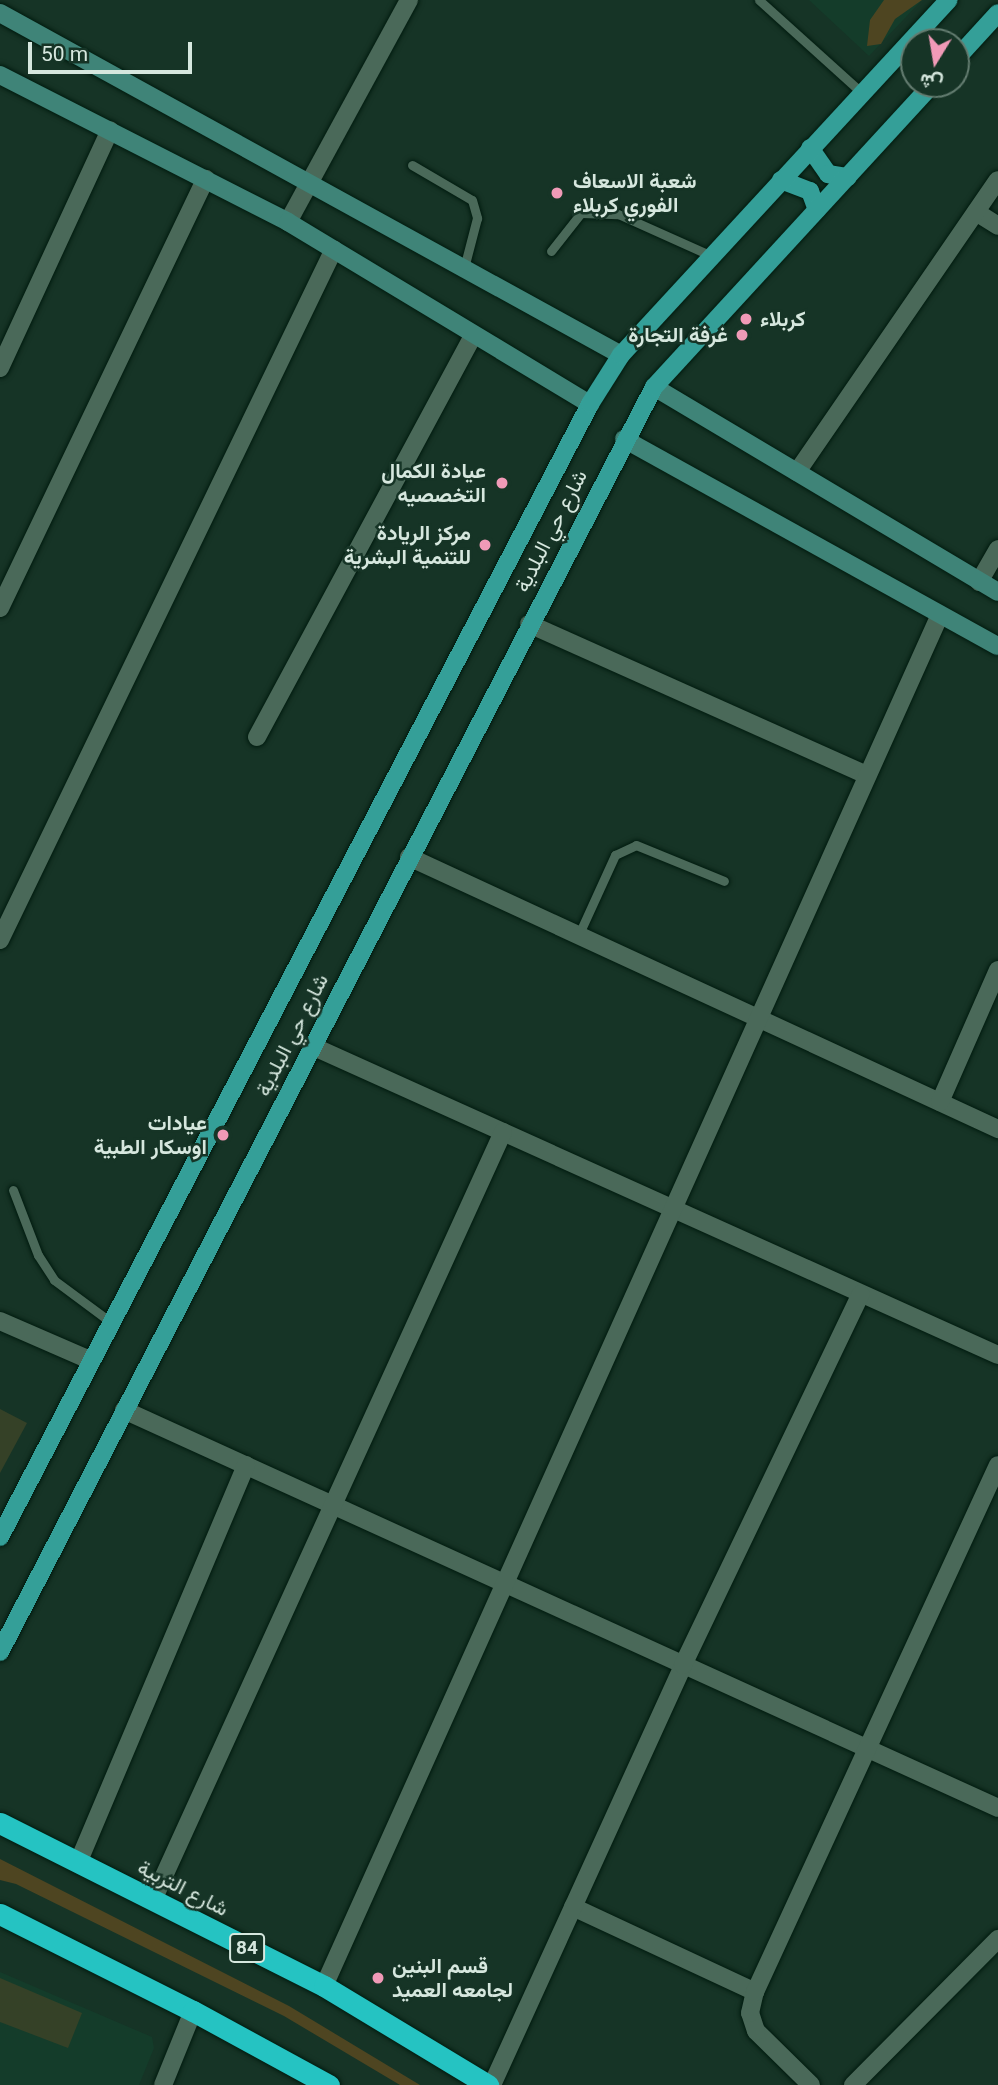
<!DOCTYPE html>
<meta charset="utf-8">
<style>
body{margin:0}
#map{position:relative;width:998px;height:2085px;overflow:hidden;background:#163426;font-family:Roboto,Vazirmatn,sans-serif}
div>[style]{position:absolute}
.built>*{inset:0;background:#143c2a}
.green>*{inset:0;background:#4e4521}
.building>*{inset:0;background:#354127}
.roads{filter:drop-shadow(0 0 2px #001b0f) drop-shadow(0 0 2px #001b0f)}
.lane>*{height:9px;margin:-4.5px;padding:0 4.5px;transform-origin:4.5px;border-radius:4.5px;background:#4a6959}
.street>*{height:18px;margin:-9px;padding:0 9px;transform-origin:9px;border-radius:9px;background:#4a6959}
.secondary>*{height:18px;margin:-9px;padding:0 9px;transform-origin:9px;border-radius:9px;background:#3f8478}
.primary>*{height:18px;margin:-9px;padding:0 9px;transform-origin:9px;border-radius:9px;background:#349f98}
.highway>*{height:21px;margin:-10.5px;padding:0 10.5px;transform-origin:10.5px;border-radius:10.5px;background:#25c3c2}
.dots>*{width:19px;height:19px;translate:-50% -50%;box-sizing:border-box;border:4px solid #163426;border-radius:50%}
span{translate:-50% -50%;white-space:nowrap;text-align:center;line-height:1.15;-webkit-text-stroke:5px #163426;paint-order:stroke}
.shield-label span{padding:2px 5px;background:#163426;border:2px solid;border-radius:5px;-webkit-text-stroke-width:0}
.shield-label{font-size:19px;color:#d6e7de;font-weight:700}
.poi-label{font-size:21px;color:#d6e7de;font-weight:700}
.left{translate:0 -50%;text-align:left}
.right{translate:-100% -50%;text-align:right}
.street-label{font-size:21px;color:#d6e7de}
.north{position:absolute;left:900px;top:28px;width:70px;height:70px;box-sizing:border-box;background:#163426;border:2px solid #637c70;border-radius:50%;rotate:191deg;font-size:19px;font-weight:700;line-height:28px;text-align:center;color:#d6e7de}
.north::after{content:'';display:block;margin:auto;width:24px;height:32px;background:#f09ab7;clip-path:polygon(50% 0,100% 100%,50% 72%,0 100%)}
.scale{position:absolute;left:28px;top:42px;width:164px;height:32px;box-sizing:border-box;border:4px solid #d6e7de;border-top:0;padding-left:9px;font-size:21px;line-height:24px;white-space:nowrap;color:#d6e7de;-webkit-text-stroke:5px #163426;paint-order:stroke}
</style>
<div id="map">
<div class="built">
<div style="clip-path:polygon(809px 0,922px 0,869px 56px)"></div>
<div style="clip-path:polygon(0 1972px,152px 2037px,154px 2048px,139px 2085px,0 2085px)"></div>
</div>
<div class="green">
<div style="clip-path:polygon(884px 0,922px 0,895px 19px,881px 44px,867px 46px,870px 20px)"></div>
<div style="clip-path:polygon(0 1859px,289px 2006px,420px 2085px,400px 2085px,284px 2016px,16px 1884px,0 1880px)"></div>
</div>
<div class="building">
<div style="clip-path:polygon(0 1409px,27px 1423px,0 1473px)"></div>
<div style="clip-path:polygon(0 1978px,82px 2013px,68px 2048px,0 2022px)"></div>
</div>
<div class="roads">
<div class="lane">
<div style="left:759px;top:0;width:139px;rotate:42.1deg"></div>
<div style="left:412px;top:165px;width:69px;rotate:30.3deg"></div>
<div style="left:472px;top:200px;width:19px;rotate:74deg"></div>
<div style="left:477px;top:218px;width:52px;rotate:104.6deg"></div>
<div style="left:551px;top:251px;width:48px;rotate:-51.7deg"></div>
<div style="left:581px;top:213px;width:37px;rotate:2deg"></div>
<div style="left:618px;top:214px;width:103px;rotate:24.1deg"></div>
<div style="left:579px;top:934px;width:87px;rotate:-65.5deg"></div>
<div style="left:615px;top:855px;width:23px;rotate:-25deg"></div>
<div style="left:636px;top:845px;width:95px;rotate:22.2deg"></div>
<div style="left:13px;top:1190px;width:70px;rotate:69deg"></div>
<div style="left:38px;top:1255px;width:30px;rotate:57deg"></div>
<div style="left:54px;top:1280px;width:72px;rotate:36.6deg"></div>
</div>
<div class="street">
<div style="left:976px;top:212px;width:26px;rotate:32deg"></div>
<div style="left:288px;top:222px;width:253px;rotate:-61.4deg"></div>
<div style="left:0;top:368px;width:262px;rotate:-65.2deg"></div>
<div style="left:797px;top:472px;width:354px;rotate:-55.5deg"></div>
<div style="left:979px;top:582px;width:38px;rotate:-60deg"></div>
<div style="left:0;top:608px;width:476px;rotate:-64.4deg"></div>
<div style="left:529px;top:624px;width:370px;rotate:24.1deg"></div>
<div style="left:257px;top:737px;width:454px;rotate:-61.7deg"></div>
<div style="left:409px;top:857px;width:649px;rotate:24.79deg"></div>
<div style="left:0;top:940px;width:767px;rotate:-64.2deg"></div>
<div style="left:312px;top:1046px;width:752px;rotate:24.25deg"></div>
<div style="left:940px;top:1102px;width:144px;rotate:-66.3deg"></div>
<div style="left:0;top:1321px;width:100px;rotate:23.5deg"></div>
<div style="left:124px;top:1410px;width:960px;rotate:24.48deg"></div>
<div style="left:78px;top:1863px;width:432px;rotate:-67.1deg"></div>
<div style="left:153px;top:1900px;width:844px;rotate:-65.5deg"></div>
<div style="left:573px;top:1907px;width:201px;rotate:25deg"></div>
<div style="left:324px;top:1986px;width:1501px;rotate:-65.81deg"></div>
<div style="left:163px;top:2085px;width:80px;rotate:-67.9deg"></div>
<div style="left:492px;top:2085px;width:461px;rotate:-65.5deg"></div>
<div style="left:683px;top:1665px;width:411px;rotate:-64.4deg"></div>
<div style="left:811px;top:2085px;width:77px;rotate:-135.5deg"></div>
<div style="left:756px;top:2031px;width:19px;rotate:-108deg"></div>
<div style="left:750px;top:2013px;width:22px;rotate:-77deg"></div>
<div style="left:755px;top:1992px;width:580px;rotate:-65.25deg"></div>
<div style="left:853px;top:2085px;width:206px;rotate:-45.2deg"></div>
</div>
<div class="secondary">
<div style="left:0;top:13px;width:709px;rotate:28.84deg"></div>
<div style="left:0;top:75px;width:323px;rotate:27deg"></div>
<div style="left:288px;top:222px;width:353px;rotate:31.1deg"></div>
<div style="left:654px;top:387px;width:400px;rotate:30.8deg"></div>
<div style="left:624px;top:439px;width:427px;rotate:29deg"></div>
</div>
<div class="primary">
<div style="left:956px;top:59px;width:62px;rotate:-47.6deg"></div>
<div style="left:810px;top:148px;width:32px;rotate:55deg"></div>
<div style="left:828px;top:174px;width:20px;rotate:9deg"></div>
<div style="left:781px;top:180px;width:31px;rotate:21deg"></div>
<div style="left:810px;top:191px;width:20px;rotate:70deg"></div>
<div style="left:0;top:1537px;width:1277px;rotate:-62.49deg"></div>
<div style="left:590px;top:404px;width:58px;rotate:-57.7deg"></div>
<div style="left:621px;top:355px;width:483px;rotate:-47.3deg"></div>
<div style="left:0;top:1652px;width:1424px;rotate:-62.66deg"></div>
<div style="left:654px;top:387px;width:412px;rotate:-47.4deg"></div>
</div>
<div class="highway">
<div style="left:0;top:1823px;width:363px;rotate:26.7deg"></div>
<div style="left:324px;top:1986px;width:192px;rotate:31.1deg"></div>
<div style="left:0;top:1914px;width:216px;rotate:26.7deg"></div>
<div style="left:193px;top:2011px;width:155px;rotate:28.6deg"></div>
</div>
</div>
<div class="dots">
<div style="left:557px;top:193px;background:#f09ab7"></div>
<div style="left:746px;top:319px;background:#f09ab7"></div>
<div style="left:742px;top:335px;background:#f09ab7"></div>
<div style="left:502px;top:483px;background:#f09ab7"></div>
<div style="left:485px;top:545px;background:#f09ab7"></div>
<div style="left:223px;top:1135px;background:#f09ab7"></div>
<div style="left:378px;top:1978px;background:#f09ab7"></div>
</div>
<div class="shield-label">
<span style="left:247px;top:1948px">84</span>
</div>
<div class="poi-label">
<span class="left" style="left:573px;top:193px">شعبة الاسعاف<br>الفوري كربلاء</span>
<span class="left" style="left:760px;top:319px">كربلاء</span>
<span class="right" style="left:728px;top:335px">غرفة التجارة</span>
<span class="right" style="left:486px;top:483px">عيادة الكمال<br>التخصصيه</span>
<span class="right" style="left:471px;top:545px">مركز الريادة<br>للتنمية البشرية</span>
<span class="right" style="left:207px;top:1135px">عيادات<br>اوسكار الطبية</span>
<span class="left" style="left:392px;top:1978px">قسم البنين<br>لجامعه العميد</span>
</div>
<div class="street-label">
<span style="left:551px;top:531px;rotate:-63deg">شارع حي البلدية</span>
<span style="left:292px;top:1035px;rotate:-63deg">شارع حي البلدية</span>
<span style="left:183px;top:1888px;rotate:27deg">شارع التربية</span>
</div>
<div class="north">ش</div>
<div class="scale">50 m</div>
</div>
